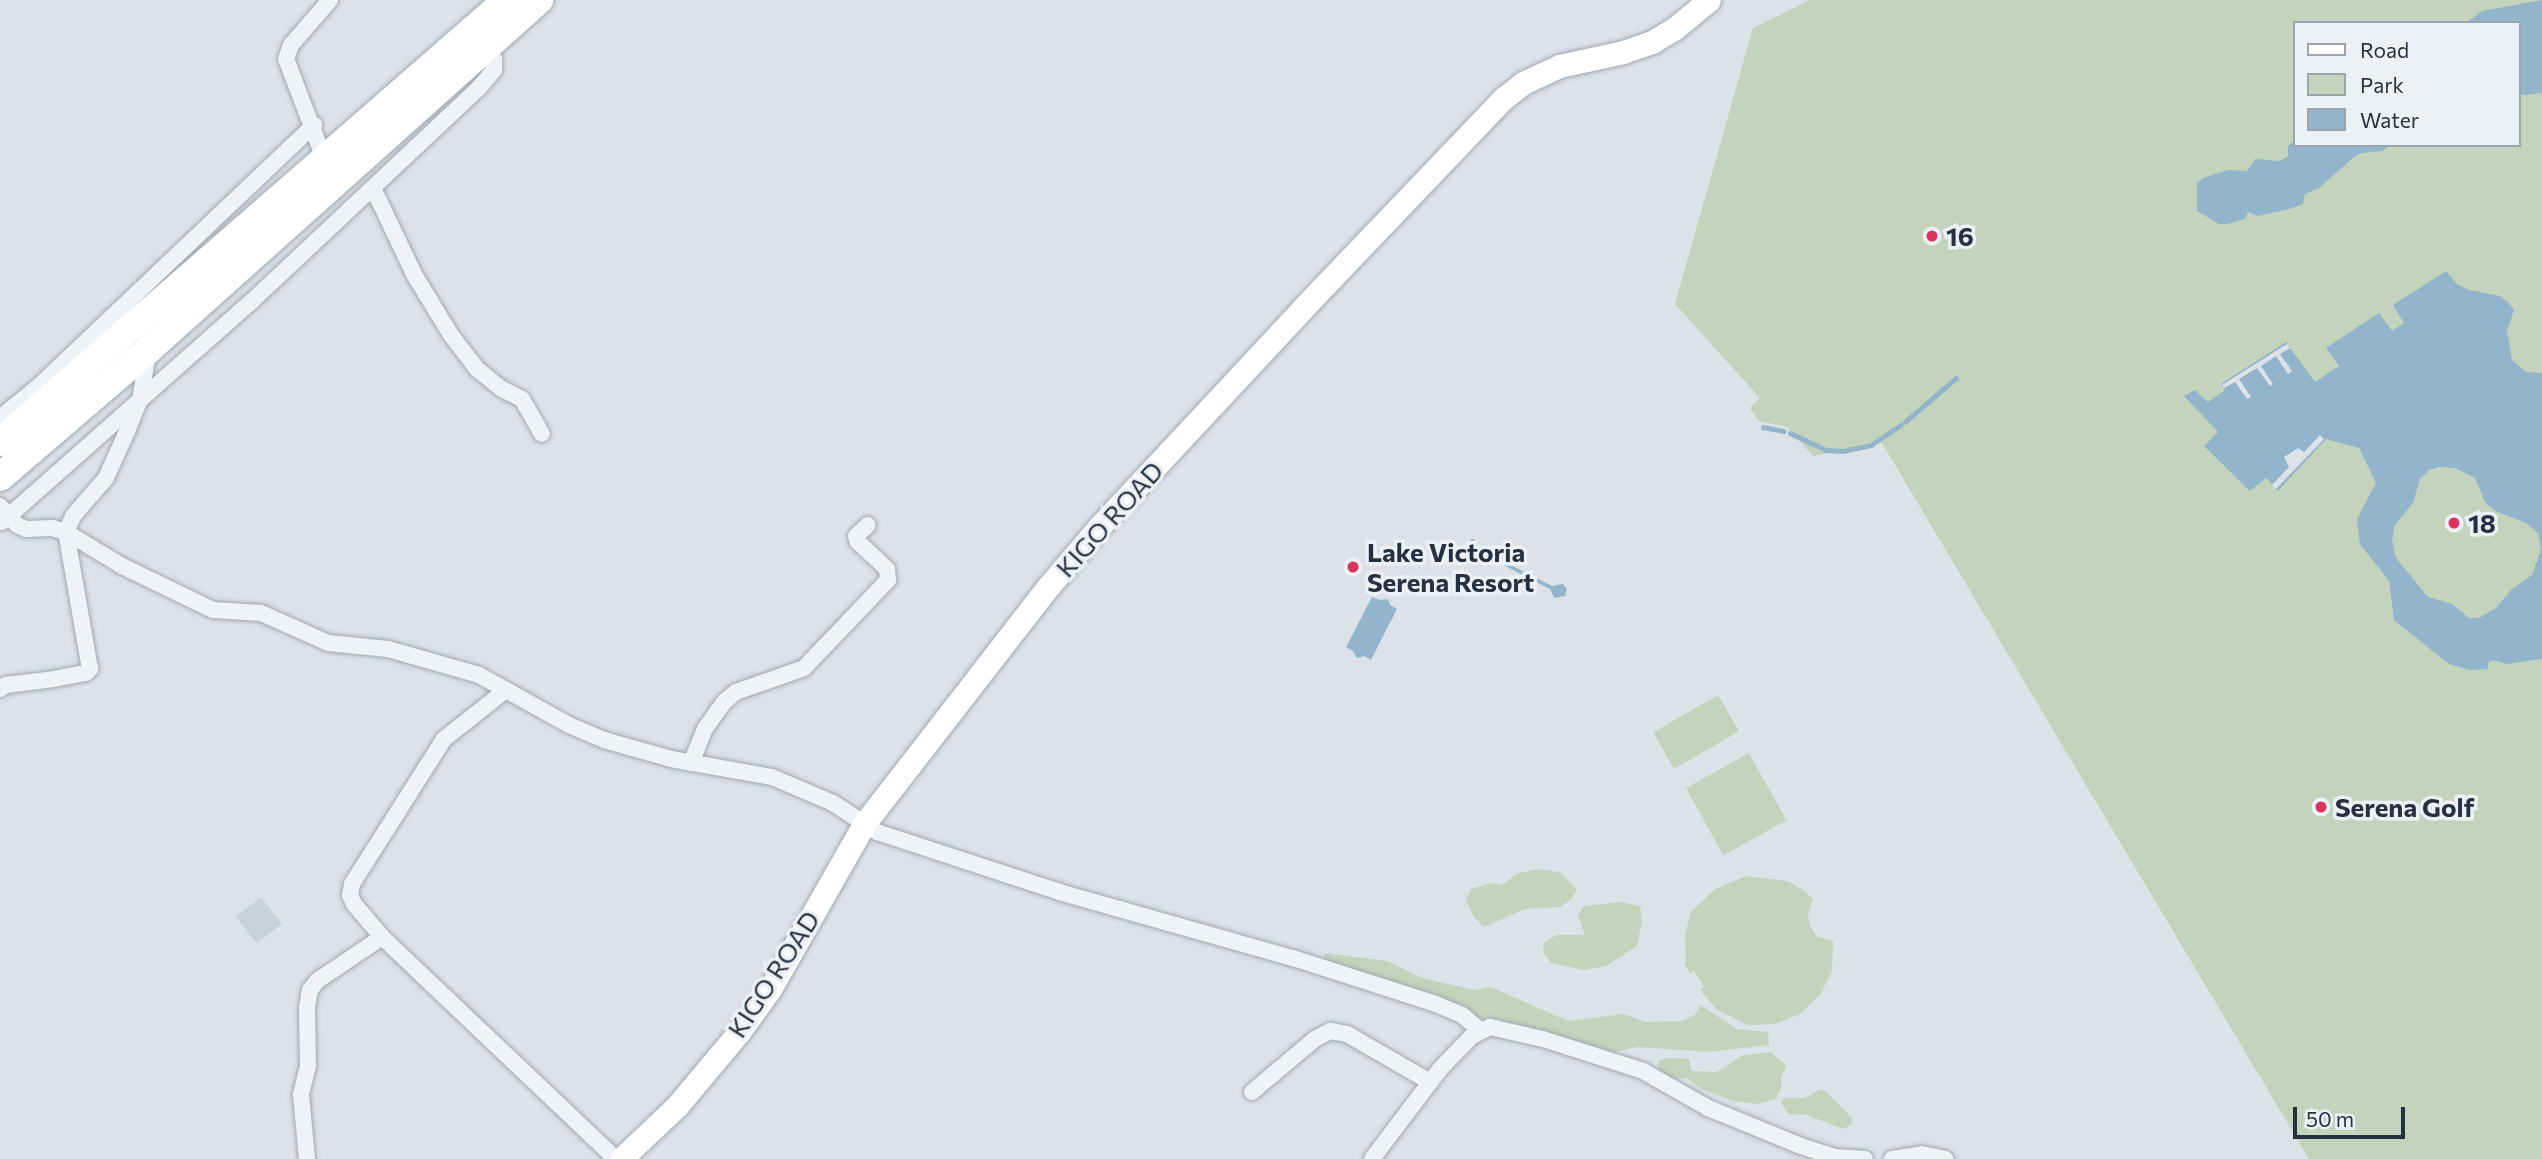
<!DOCTYPE html>
<style>
body{margin:0}
#map{position:relative;width:2542px;height:1159px;overflow:hidden;background:#dce2e8;font-family:Commissioner,sans-serif}
div>[style]{position:absolute}
.built>*{inset:0;background:#cad1da;transform-origin:0 0}
.green>*{inset:0;background:#c4d3bc;transform-origin:0 0}
.water>*{inset:0;background:#93b5cc}
.pier>*{inset:0;background:#dce2e8}
.stream>*{height:4.5px;margin:-2.25px;padding:0 2.25px;transform-origin:2.25px;border-radius:2.25px;background:#93b5cc}
.roads{filter:drop-shadow(0 0 2px #a1a9b2) drop-shadow(0 0 2px #a1a9b2)}
.street>*{height:16px;margin:-8px;padding:0 8px;transform-origin:8px;border-radius:8px;background:#eff2f6}
.secondary>*{height:23px;margin:-11.5px;padding:0 11.5px;transform-origin:11.5px;border-radius:11.5px;background:#fff}
.highway>*{height:28px;margin:-14px;padding:0 14px;transform-origin:14px;border-radius:14px;background:#fff}
.dots>*{width:19px;height:19px;translate:-50% -50%;box-sizing:border-box;border:4px solid #ecf1f6;border-radius:50%}
span{translate:-50% -50%;white-space:nowrap;text-align:center;line-height:1.15;-webkit-text-stroke:7px #ecf1f6;paint-order:stroke}
.poi-label{font-size:26px;color:#243140;font-weight:700}
.left{translate:0 -50%;text-align:left}
.street-label{font-size:26px;color:#243140}
.legend{position:absolute;left:2293px;top:21px;width:228px;height:126px;box-sizing:border-box;background:#ecf1f6;border:2px solid #9ca4ad;margin:0;padding:9px 12px;list-style:none;font-size:21px;color:#243140}
.legend li{display:flex;align-items:center;gap:14px;height:35px}
.legend b{width:35px;border:2px solid #9ca4ad}
.scale{position:absolute;left:2293px;top:1107px;width:112px;height:32px;box-sizing:border-box;border:4px solid #243140;border-top:0;padding-left:9px;font-size:21px;line-height:24px;white-space:nowrap;color:#243140;-webkit-text-stroke:5px #ecf1f6;paint-order:stroke}
</style>
<div id="map">
<div class="built">
<div style="left:261px;top:897px;width:34px;height:32px;rotate:52deg"></div>
</div>
<div class="green">
<div style="clip-path:polygon(evenodd,1810px 0,2542px 0,2542px 1159px,2309px 1159px,1882px 443px,1813px 456px,1787px 427px,1759px 421px,1750px 408px,1760px 398px,1675px 304px,1753px 28px,1810px 0,2295px 23px,2519px 23px,2519px 145px,2295px 145px,2295px 23px)"></div>
<div style="left:1718px;top:695px;width:42px;height:75px;rotate:60deg"></div>
<div style="left:1749px;top:753px;width:77px;height:72px;rotate:61deg"></div>
<div style="clip-path:polygon(1537px 869px,1560px 872px,1577px 890px,1571px 899px,1560px 907px,1525px 909px,1484px 927px,1475px 918px,1466px 901px,1471px 889px,1490px 883px,1501px 885px,1519px 873px)"></div>
<div style="clip-path:polygon(1746px 876px,1787px 881px,1803px 890px,1813px 899px,1808px 914px,1810px 926px,1816px 936px,1833px 941px,1832px 971px,1820px 995px,1800px 1014px,1775px 1024px,1749px 1025px,1717px 1010px,1700px 990px,1704px 987px,1694px 971px,1690px 974px,1684px 963px,1686px 962px,1685px 935px,1691px 912px,1715px 889px)"></div>
<div style="clip-path:polygon(1621px 902px,1640px 906px,1642px 921px,1637px 946px,1606px 966px,1584px 970px,1551px 963px,1543px 951px,1544px 943px,1556px 935px,1585px 935px,1578px 916px,1584px 906px)"></div>
<div style="clip-path:polygon(1325px 953px,1387px 961px,1423px 978px,1473px 990px,1491px 987px,1568px 1021px,1624px 1014px,1645px 1022px,1681px 1021px,1695px 1015px,1700px 1005px,1737px 1029px,1768px 1032px,1769px 1045px,1709px 1052px,1637px 1047px,1615px 1052px,1491px 1017px,1471px 1019px,1353px 976px,1324px 959px)"></div>
<div style="clip-path:polygon(1771px 1052px,1786px 1066px,1781px 1077px,1781px 1089px,1775px 1099px,1757px 1104px,1733px 1101px,1702px 1089px,1687px 1078px,1672px 1079px,1660px 1074px,1658px 1061px,1665px 1058px,1689px 1059px,1692px 1071px,1717px 1072px,1741px 1056px)"></div>
<div style="clip-path:polygon(1820px 1090px,1826px 1091px,1852px 1118px,1851px 1125px,1843px 1129px,1807px 1115px,1788px 1114px,1781px 1103px,1784px 1098px,1804px 1098px)"></div>
</div>
<div class="water">
<div style="clip-path:polygon(2542px 0,2542px 93px,2525px 95px,2519px 94px,2519px 23px,2466px 23px,2482px 11px)"></div>
<div style="clip-path:polygon(2295px 140px,2295px 145px,2390px 145px,2382px 151px,2361px 153px,2354px 157px,2319px 188px,2305px 194px,2303px 204px,2289px 209px,2258px 216px,2248px 212px,2245px 219px,2227px 224px,2219px 224px,2197px 211px,2197px 184px,2203px 178px,2228px 170px,2247px 171px,2255px 159px,2280px 161px,2288px 156px,2288px 146px)"></div>
<div style="clip-path:polygon(evenodd,2446px 271px,2457px 284px,2469px 290px,2500px 296px,2508px 302px,2514px 310px,2507px 331px,2512px 360px,2526px 372px,2542px 373px,2542px 659px,2507px 664px,2492px 660px,2488px 663px,2488px 669px,2470px 670px,2449px 664px,2394px 620px,2389px 581px,2360px 544px,2357px 519px,2376px 483px,2359px 448px,2326px 439px,2278px 491px,2266px 478px,2250px 491px,2204px 446px,2218px 432px,2184px 396px,2195px 390px,2208px 402px,2225px 390px,2221px 384px,2286px 342px,2315px 382px,2339px 366px,2326px 348px,2379px 313px,2392px 331px,2404px 323px,2393px 305px,2446px 271px,2439px 467px,2455px 468px,2475px 478px,2485px 502px,2495px 511px,2526px 523px,2538px 533px,2541px 549px,2532px 575px,2512px 589px,2496px 608px,2479px 618px,2469px 618px,2452px 604px,2428px 597px,2396px 558px,2392px 540px,2395px 525px,2413px 503px,2420px 479px,2429px 470px,2439px 467px)"></div>
<div style="clip-path:polygon(1471px 539px,1475px 539px,1475px 547px,1552px 586px,1563px 584px,1567px 589px,1565px 596px,1554px 598px,1550px 589px,1474px 550px,1467px 556px,1464px 552px,1470px 547px)"></div>
<div style="clip-path:polygon(1372px 597px,1380px 600px,1388px 599px,1390px 605px,1397px 609px,1371px 660px,1364px 656px,1357px 658px,1353px 651px,1346px 647px)"></div>
</div>
<div class="pier">
<div style="clip-path:polygon(2287px 344px,2290px 348px,2280px 354px,2292px 371px,2288px 374px,2276px 356px,2261px 366px,2273px 384px,2270px 386px,2257px 368px,2239px 379px,2251px 397px,2247px 399px,2235px 382px,2224px 388px,2222px 385px)"></div>
<div style="clip-path:polygon(2320px 435px,2324px 439px,2276px 489px,2272px 485px,2289px 467px,2284px 457px,2298px 448px,2304px 452px)"></div>
</div>
<div class="stream">
<div style="left:1905px;top:422px;width:67px;rotate:-40.8deg"></div>
<div style="left:1763px;top:427px;width:21px;rotate:11deg"></div>
<div style="left:1790px;top:433px;width:40px;rotate:25deg"></div>
<div style="left:1826px;top:450px;width:17px;rotate:3deg"></div>
<div style="left:1843px;top:451px;width:29px;rotate:-12deg"></div>
<div style="left:1871px;top:445px;width:36px;rotate:-34deg"></div>
</div>
<div class="roads">
<div class="street">
<div style="left:325px;top:161px;width:109px;rotate:-110.9deg"></div>
<div style="left:286px;top:59px;width:15px;rotate:-70deg"></div>
<div style="left:291px;top:45px;width:60px;rotate:-49.1deg"></div>
<div style="left:373px;top:188px;width:98px;rotate:64.5deg"></div>
<div style="left:415px;top:276px;width:69px;rotate:58.6deg"></div>
<div style="left:451px;top:335px;width:43px;rotate:52.6deg"></div>
<div style="left:477px;top:369px;width:32px;rotate:39deg"></div>
<div style="left:502px;top:389px;width:22px;rotate:27deg"></div>
<div style="left:522px;top:399px;width:40px;rotate:60.3deg"></div>
<div style="left:0;top:418px;width:52px;rotate:-39.5deg"></div>
<div style="left:40px;top:385px;width:378px;rotate:-43.5deg"></div>
<div style="left:0;top:506px;width:25px;rotate:48deg"></div>
<div style="left:17px;top:525px;width:10px;rotate:24deg"></div>
<div style="left:26px;top:529px;width:26px;rotate:-2deg"></div>
<div style="left:52px;top:528px;width:15px;rotate:16deg"></div>
<div style="left:66px;top:532px;width:66px;rotate:31.3deg"></div>
<div style="left:122px;top:566px;width:101px;rotate:25.8deg"></div>
<div style="left:213px;top:610px;width:48px;rotate:3.6deg"></div>
<div style="left:261px;top:613px;width:73px;rotate:24.1deg"></div>
<div style="left:328px;top:643px;width:60px;rotate:5.7deg"></div>
<div style="left:388px;top:649px;width:95px;rotate:15.9deg"></div>
<div style="left:479px;top:675px;width:103px;rotate:29.1deg"></div>
<div style="left:569px;top:725px;width:38px;rotate:23deg"></div>
<div style="left:604px;top:740px;width:70px;rotate:15.8deg"></div>
<div style="left:671px;top:759px;width:103px;rotate:10.1deg"></div>
<div style="left:772px;top:777px;width:66px;rotate:23.1deg"></div>
<div style="left:833px;top:803px;width:53px;rotate:33.4deg"></div>
<div style="left:877px;top:832px;width:192px;rotate:18.2deg"></div>
<div style="left:1059px;top:892px;width:243px;rotate:15.8deg"></div>
<div style="left:1293px;top:958px;width:150px;rotate:17.8deg"></div>
<div style="left:1436px;top:1004px;width:28px;rotate:23deg"></div>
<div style="left:1462px;top:1015px;width:23px;rotate:40deg"></div>
<div style="left:2px;top:522px;width:334px;rotate:-41.5deg"></div>
<div style="left:252px;top:301px;width:310px;rotate:-43.2deg"></div>
<div style="left:478px;top:89px;width:25px;rotate:-50deg"></div>
<div style="left:494px;top:70px;width:11px;rotate:-90deg"></div>
<div style="left:494px;top:59px;width:14px;rotate:-129deg"></div>
<div style="left:0;top:689px;width:7px;rotate:-34deg"></div>
<div style="left:6px;top:685px;width:48px;rotate:-7.1deg"></div>
<div style="left:54px;top:679px;width:33px;rotate:-11deg"></div>
<div style="left:86px;top:673px;width:6px;rotate:-45deg"></div>
<div style="left:90px;top:669px;width:139px;rotate:-99.9deg"></div>
<div style="left:66px;top:532px;width:17px;rotate:-66deg"></div>
<div style="left:73px;top:516px;width:50px;rotate:-49deg"></div>
<div style="left:106px;top:478px;width:54px;rotate:-65.8deg"></div>
<div style="left:128px;top:429px;width:31px;rotate:-68deg"></div>
<div style="left:140px;top:400px;width:48px;rotate:-80.3deg"></div>
<div style="left:506px;top:690px;width:79px;rotate:141.7deg"></div>
<div style="left:444px;top:739px;width:172px;rotate:122.4deg"></div>
<div style="left:352px;top:884px;width:11px;rotate:100deg"></div>
<div style="left:350px;top:895px;width:10px;rotate:66deg"></div>
<div style="left:354px;top:904px;width:43px;rotate:49.7deg"></div>
<div style="left:382px;top:937px;width:323px;rotate:43.5deg"></div>
<div style="left:691px;top:763px;width:37px;rotate:-68deg"></div>
<div style="left:705px;top:729px;width:33px;rotate:-55deg"></div>
<div style="left:724px;top:702px;width:16px;rotate:-40deg"></div>
<div style="left:736px;top:692px;width:72px;rotate:-19.4deg"></div>
<div style="left:804px;top:668px;width:122px;rotate:-46.3deg"></div>
<div style="left:888px;top:580px;width:11px;rotate:-95deg"></div>
<div style="left:887px;top:569px;width:40px;rotate:-137deg"></div>
<div style="left:858px;top:542px;width:6px;rotate:-108deg"></div>
<div style="left:856px;top:536px;width:16px;rotate:-43deg"></div>
<div style="left:1252px;top:1092px;width:82px;rotate:-40.1deg"></div>
<div style="left:1315px;top:1039px;width:17px;rotate:-28deg"></div>
<div style="left:1330px;top:1031px;width:17px;rotate:10deg"></div>
<div style="left:1347px;top:1034px;width:96px;rotate:30deg"></div>
<div style="left:307px;top:1159px;width:65px;rotate:-95.3deg"></div>
<div style="left:301px;top:1094px;width:30px;rotate:-76deg"></div>
<div style="left:308px;top:1065px;width:57px;rotate:-91deg"></div>
<div style="left:307px;top:1008px;width:18px;rotate:-81deg"></div>
<div style="left:310px;top:990px;width:11px;rotate:-52deg"></div>
<div style="left:317px;top:981px;width:78px;rotate:-34.1deg"></div>
<div style="left:1372px;top:1159px;width:113px;rotate:-52.9deg"></div>
<div style="left:1440px;top:1069px;width:46px;rotate:-45.9deg"></div>
<div style="left:1472px;top:1036px;width:20px;rotate:-27deg"></div>
<div style="left:1490px;top:1027px;width:54px;rotate:12.8deg"></div>
<div style="left:1543px;top:1039px;width:105px;rotate:17.7deg"></div>
<div style="left:1643px;top:1071px;width:75px;rotate:29.6deg"></div>
<div style="left:1708px;top:1108px;width:100px;rotate:22.2deg"></div>
<div style="left:1801px;top:1146px;width:36px;rotate:18deg"></div>
<div style="left:1835px;top:1157px;width:30px;rotate:4deg"></div>
<div style="left:1892px;top:1159px;width:30px;rotate:-9deg"></div>
<div style="left:1922px;top:1154px;width:24px;rotate:12deg"></div>
</div>
<div class="secondary">
<div style="left:621px;top:1159px;width:77px;rotate:-43.4deg"></div>
<div style="left:677px;top:1106px;width:97px;rotate:-50deg"></div>
<div style="left:739px;top:1032px;width:53px;rotate:-54.2deg"></div>
<div style="left:770px;top:989px;width:190px;rotate:-60.3deg"></div>
<div style="left:864px;top:824px;width:300px;rotate:-52.2deg"></div>
<div style="left:1048px;top:587px;width:80px;rotate:-49.6deg"></div>
<div style="left:1100px;top:526px;width:298px;rotate:-47deg"></div>
<div style="left:1303px;top:308px;width:291px;rotate:-46.3deg"></div>
<div style="left:1504px;top:98px;width:24px;rotate:-38deg"></div>
<div style="left:1523px;top:83px;width:40px;rotate:-25deg"></div>
<div style="left:1559px;top:66px;width:66px;rotate:-12.3deg"></div>
<div style="left:1623px;top:52px;width:31px;rotate:-19deg"></div>
<div style="left:1652px;top:42px;width:26px;rotate:-31deg"></div>
<div style="left:1674px;top:29px;width:45px;rotate:-39.6deg"></div>
</div>
<div class="highway">
<div style="left:0;top:442px;width:673px;rotate:-41.08deg"></div>
<div style="left:0;top:477px;width:195px;rotate:-40.6deg"></div>
<div style="left:148px;top:350px;width:525px;rotate:-41.83deg"></div>
</div>
</div>
<div class="dots">
<div style="left:1932px;top:236px;background:#dc335d"></div>
<div style="left:2454px;top:523px;background:#dc335d"></div>
<div style="left:1353px;top:567px;background:#dc335d"></div>
<div style="left:2321px;top:807px;background:#dc335d"></div>
</div>
<div class="poi-label">
<span class="left" style="left:1946px;top:236px">16</span>
<span class="left" style="left:2468px;top:523px">18</span>
<span class="left" style="left:1367px;top:567px">Lake Victoria<br>Serena Resort</span>
<span class="left" style="left:2335px;top:807px">Serena Golf</span>
</div>
<div class="street-label">
<span style="left:1109px;top:519px;rotate:-48deg">KIGO ROAD</span>
<span style="left:773px;top:974px;rotate:-57deg">KIGO ROAD</span>
</div>
<ul class="legend">
<li><b style="height:9px;background:#fff"></b>Road</li>
<li><b style="height:19px;background:#c4d3bc"></b>Park</li>
<li><b style="height:19px;background:#93b5cc"></b>Water</li>
</ul>
<div class="scale">50 m</div>
</div>
